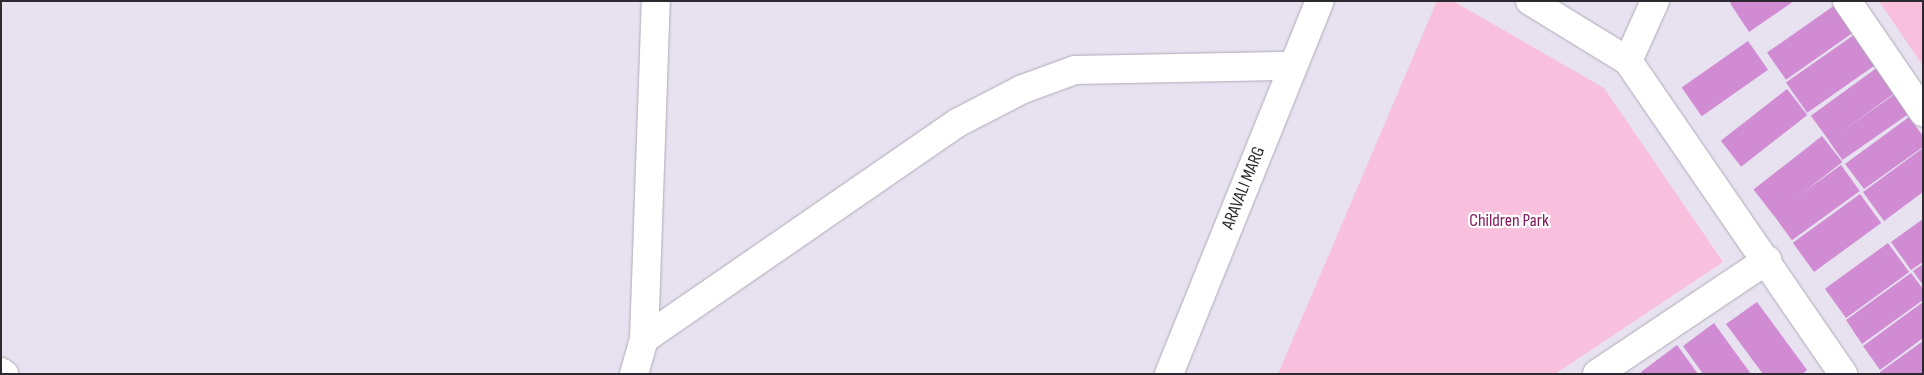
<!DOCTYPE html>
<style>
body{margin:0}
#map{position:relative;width:1924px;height:375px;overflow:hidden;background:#e7e1f0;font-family:"Sofia Sans Condensed",sans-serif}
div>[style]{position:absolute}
.green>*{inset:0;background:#f8c0dd}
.building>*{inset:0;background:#d08bd3;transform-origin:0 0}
.roads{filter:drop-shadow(0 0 1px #afaab7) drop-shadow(0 0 1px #afaab7)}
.street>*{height:28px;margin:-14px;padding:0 14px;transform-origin:14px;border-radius:14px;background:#fff}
.secondary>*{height:28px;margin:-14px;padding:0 14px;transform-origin:14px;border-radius:14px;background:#fff}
span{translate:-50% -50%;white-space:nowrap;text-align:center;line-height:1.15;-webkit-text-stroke:4.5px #fff;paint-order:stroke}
.street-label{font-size:18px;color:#2c2a30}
.park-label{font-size:18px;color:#83185d}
.frame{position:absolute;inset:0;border:2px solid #2c2a30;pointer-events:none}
</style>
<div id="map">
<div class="green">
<div style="clip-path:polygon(1437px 1px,1453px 1px,1604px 88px,1723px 262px,1555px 374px,1278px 374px)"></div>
<div style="clip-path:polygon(1879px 1px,1923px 1px,1923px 66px)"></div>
</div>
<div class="building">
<div style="clip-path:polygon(1733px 1px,1794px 1px,1749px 32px,1730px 3px)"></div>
<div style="left:1835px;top:5px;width:33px;height:83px;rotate:55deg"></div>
<div style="left:1858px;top:32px;width:37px;height:88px;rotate:55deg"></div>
<div style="left:1748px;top:41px;width:35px;height:81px;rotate:55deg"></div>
<div style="left:1878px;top:67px;width:31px;height:83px;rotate:54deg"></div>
<div style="left:1787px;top:89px;width:33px;height:84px;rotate:52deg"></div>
<div style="left:1895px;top:94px;width:24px;height:81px;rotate:55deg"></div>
<div style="clip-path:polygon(1909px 117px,1923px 136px,1923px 147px,1864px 189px,1845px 164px)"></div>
<div style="left:1822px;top:136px;width:33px;height:87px;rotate:52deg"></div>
<div style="clip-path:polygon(1923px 148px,1923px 192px,1884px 221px,1863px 192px)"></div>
<div style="left:1841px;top:165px;width:32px;height:84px;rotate:54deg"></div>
<div style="left:1860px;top:194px;width:36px;height:83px;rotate:54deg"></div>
<div style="clip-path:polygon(1923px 219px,1923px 262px,1911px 270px,1891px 242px)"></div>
<div style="left:1888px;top:243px;width:36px;height:78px;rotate:54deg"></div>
<div style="clip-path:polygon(1923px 264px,1923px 285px,1913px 271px)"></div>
<div style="clip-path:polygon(1911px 273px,1923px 289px,1923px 300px,1862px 344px,1846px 320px)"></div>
<div style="clip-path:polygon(1757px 302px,1807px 370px,1802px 374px,1763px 374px,1726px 324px)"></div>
<div style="clip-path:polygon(1923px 302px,1923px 338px,1880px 370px,1863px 346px)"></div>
<div style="clip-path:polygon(1714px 323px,1751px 374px,1703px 374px,1683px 346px)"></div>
<div style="clip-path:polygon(1923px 341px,1923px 374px,1881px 374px,1880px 372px)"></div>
<div style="clip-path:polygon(1677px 345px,1698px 374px,1642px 374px,1641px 372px)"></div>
</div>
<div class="roads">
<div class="street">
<div style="left:1530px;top:1px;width:115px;rotate:31.5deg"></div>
<div style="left:1628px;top:61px;width:380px;rotate:55.5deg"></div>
<div style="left:1847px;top:1px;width:135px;rotate:55.6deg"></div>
<div style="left:1628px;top:61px;width:66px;rotate:-65.8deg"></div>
<div style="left:644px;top:339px;width:380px;rotate:-34.6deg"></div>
<div style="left:957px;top:123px;width:74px;rotate:-27.3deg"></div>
<div style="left:1023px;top:89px;width:55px;rotate:-20.1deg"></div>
<div style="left:1075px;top:70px;width:218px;rotate:-1.1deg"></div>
<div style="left:1px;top:372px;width:4px;rotate:34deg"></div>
<div style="left:634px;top:374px;width:36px;rotate:-74deg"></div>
<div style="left:644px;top:339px;width:338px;rotate:-88deg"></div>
<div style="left:1597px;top:374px;width:205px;rotate:-33.8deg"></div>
</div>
<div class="secondary">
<div style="left:1169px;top:374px;width:402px;rotate:-68deg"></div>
</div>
</div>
<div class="street-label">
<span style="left:1244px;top:188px;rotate:-68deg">ARAVALI MARG</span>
</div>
<div class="park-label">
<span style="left:1509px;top:221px">Children Park</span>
</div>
<div class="frame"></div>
</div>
